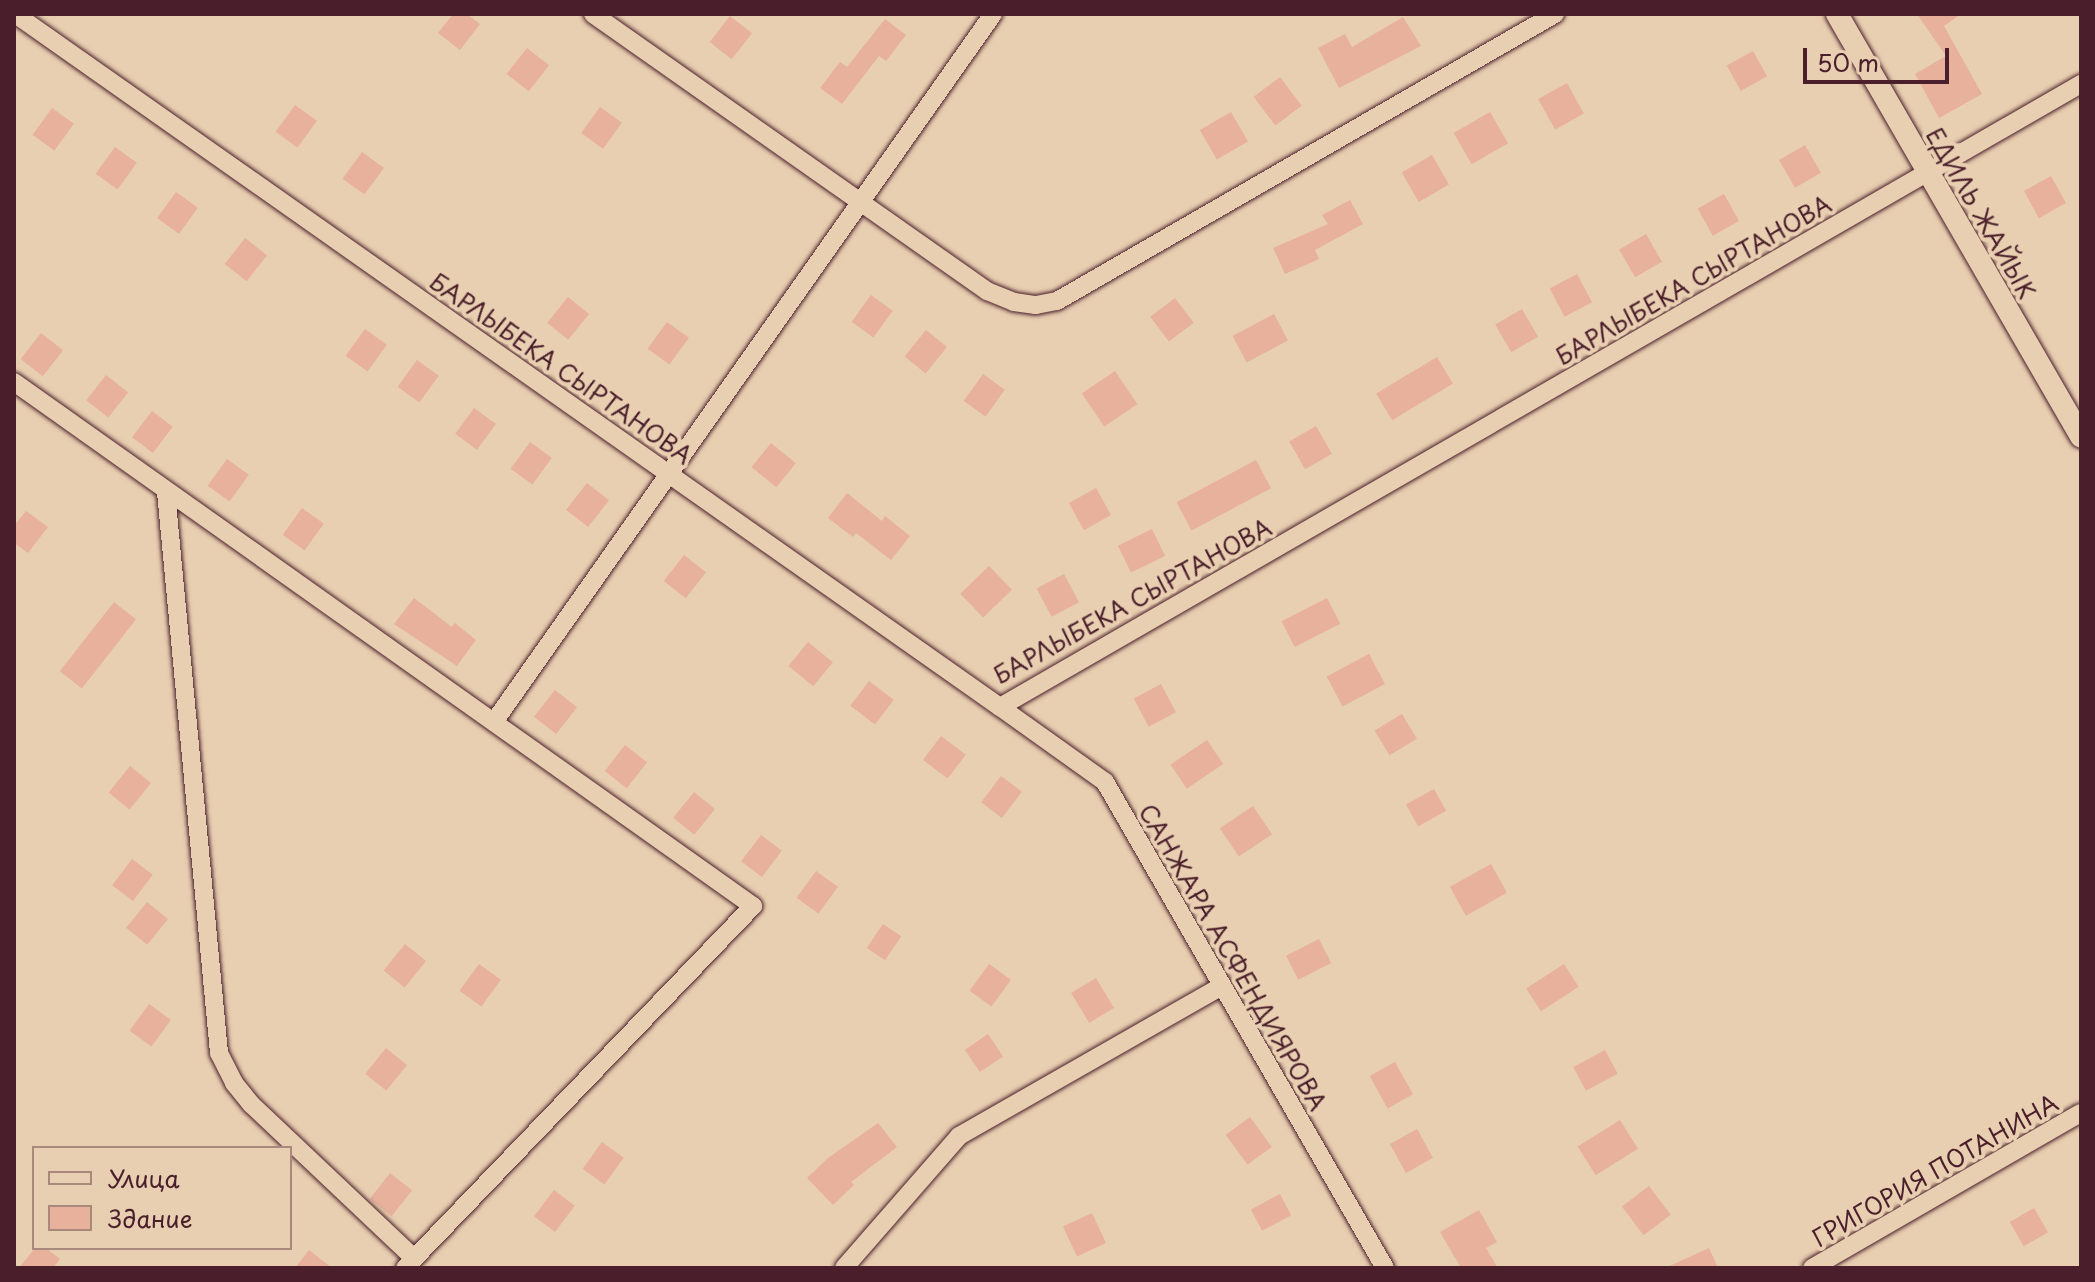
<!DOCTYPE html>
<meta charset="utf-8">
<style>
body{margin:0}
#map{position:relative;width:2095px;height:1282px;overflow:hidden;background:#e9cfb1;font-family:"Playpen Sans",sans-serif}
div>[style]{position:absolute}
.building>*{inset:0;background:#e7b19c;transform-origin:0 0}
.roads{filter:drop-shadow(0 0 2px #4a1f2b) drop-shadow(0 0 2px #4a1f2b)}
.minor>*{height:18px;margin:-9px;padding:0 9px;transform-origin:9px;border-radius:9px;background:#e9cfb1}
.tertiary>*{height:22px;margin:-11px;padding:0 11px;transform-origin:11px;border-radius:11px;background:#e9cfb1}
span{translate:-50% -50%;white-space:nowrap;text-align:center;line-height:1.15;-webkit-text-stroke:8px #e9cfb1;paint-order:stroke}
.street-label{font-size:24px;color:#4a1f2b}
.frame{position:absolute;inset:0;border:16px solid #4a1f2b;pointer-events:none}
.legend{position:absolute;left:32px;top:1146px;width:260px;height:104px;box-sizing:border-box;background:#e9cfb1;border:2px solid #a9897b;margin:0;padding:10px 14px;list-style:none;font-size:24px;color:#4a1f2b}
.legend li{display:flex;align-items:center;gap:16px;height:40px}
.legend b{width:40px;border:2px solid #a9897b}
.scale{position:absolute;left:1803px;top:48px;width:146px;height:36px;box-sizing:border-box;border:4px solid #4a1f2b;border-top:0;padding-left:10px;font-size:24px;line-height:28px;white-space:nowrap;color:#4a1f2b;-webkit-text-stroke:6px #e9cfb1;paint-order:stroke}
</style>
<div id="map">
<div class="building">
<div style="clip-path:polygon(453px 14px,467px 14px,480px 24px,460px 50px,438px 33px)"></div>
<div style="clip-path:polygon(1917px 14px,1961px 14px,1944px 26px,1982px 94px,1939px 118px,1915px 74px,1946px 56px)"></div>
<div style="left:730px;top:16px;width:28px;height:33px;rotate:38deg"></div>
<div style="clip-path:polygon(1403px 17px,1421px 46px,1339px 88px,1318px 48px,1345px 34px,1352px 47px)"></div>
<div style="clip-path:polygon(885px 19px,906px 35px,886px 61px,879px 56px,842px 104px,820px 88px,840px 62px,847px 67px)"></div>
<div style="left:527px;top:48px;width:28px;height:33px;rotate:38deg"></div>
<div style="left:1753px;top:51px;width:29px;height:30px;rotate:61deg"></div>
<div style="left:1280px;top:77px;width:36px;height:33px;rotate:53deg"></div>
<div style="left:1567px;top:83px;width:35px;height:33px;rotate:61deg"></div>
<div style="left:295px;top:105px;width:27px;height:33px;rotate:36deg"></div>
<div style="left:600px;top:107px;width:27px;height:32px;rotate:36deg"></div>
<div style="left:52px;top:108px;width:27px;height:33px;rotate:36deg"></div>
<div style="left:1231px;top:112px;width:34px;height:36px;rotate:60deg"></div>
<div style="left:1490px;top:112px;width:36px;height:42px;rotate:60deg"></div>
<div style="left:1805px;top:145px;width:32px;height:30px;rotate:60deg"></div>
<div style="left:115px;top:147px;width:27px;height:33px;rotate:36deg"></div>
<div style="left:362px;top:152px;width:27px;height:33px;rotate:36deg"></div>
<div style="left:1432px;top:155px;width:34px;height:35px;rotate:60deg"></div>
<div style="left:2051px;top:176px;width:31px;height:31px;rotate:61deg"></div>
<div style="left:176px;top:192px;width:27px;height:32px;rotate:36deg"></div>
<div style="left:1724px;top:194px;width:31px;height:30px;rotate:61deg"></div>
<div style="clip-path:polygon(1350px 200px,1363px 224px,1315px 250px,1319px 259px,1285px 274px,1273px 248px,1328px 224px,1322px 215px)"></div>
<div style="left:1646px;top:234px;width:32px;height:31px;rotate:60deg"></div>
<div style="left:245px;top:238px;width:28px;height:33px;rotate:38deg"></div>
<div style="left:1577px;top:274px;width:32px;height:31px;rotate:62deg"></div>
<div style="left:871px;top:295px;width:27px;height:33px;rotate:36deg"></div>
<div style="left:568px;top:297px;width:27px;height:33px;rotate:39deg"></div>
<div style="left:1175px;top:298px;width:31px;height:31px;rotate:53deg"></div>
<div style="left:1522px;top:309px;width:32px;height:31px;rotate:60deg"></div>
<div style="left:1274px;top:314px;width:30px;height:47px;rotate:62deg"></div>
<div style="left:667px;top:322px;width:27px;height:33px;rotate:36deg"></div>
<div style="left:365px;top:329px;width:27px;height:33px;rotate:36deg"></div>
<div style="left:926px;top:330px;width:27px;height:34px;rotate:39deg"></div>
<div style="left:41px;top:333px;width:28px;height:33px;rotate:38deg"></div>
<div style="left:1437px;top:357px;width:31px;height:71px;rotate:59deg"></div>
<div style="left:417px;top:360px;width:27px;height:33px;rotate:36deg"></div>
<div style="left:1115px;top:371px;width:40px;height:40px;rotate:56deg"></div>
<div style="left:983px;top:374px;width:27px;height:33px;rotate:36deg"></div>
<div style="left:106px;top:375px;width:28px;height:32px;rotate:38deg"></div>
<div style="left:474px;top:408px;width:27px;height:32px;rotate:36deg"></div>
<div style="left:152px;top:411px;width:26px;height:33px;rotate:37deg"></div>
<div style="left:1316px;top:426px;width:32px;height:31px;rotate:60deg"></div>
<div style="left:530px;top:442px;width:27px;height:33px;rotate:36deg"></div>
<div style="left:771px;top:443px;width:32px;height:31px;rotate:39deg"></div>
<div style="left:227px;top:459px;width:27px;height:33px;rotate:36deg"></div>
<div style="left:1256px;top:460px;width:32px;height:90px;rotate:62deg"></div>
<div style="left:587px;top:483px;width:28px;height:34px;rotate:38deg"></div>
<div style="left:1096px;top:488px;width:31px;height:31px;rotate:61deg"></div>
<div style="clip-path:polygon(847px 493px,882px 521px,885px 516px,910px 536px,891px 560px,856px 533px,853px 537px,828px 518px)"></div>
<div style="left:302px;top:508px;width:27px;height:33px;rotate:36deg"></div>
<div style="clip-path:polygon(26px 511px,48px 527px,28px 553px,14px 543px,14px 526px)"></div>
<div style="left:1152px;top:529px;width:30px;height:38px;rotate:64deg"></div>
<div style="left:684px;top:555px;width:28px;height:33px;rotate:38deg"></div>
<div style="left:989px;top:566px;width:33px;height:40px;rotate:46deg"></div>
<div style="left:1064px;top:574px;width:32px;height:31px;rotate:62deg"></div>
<div style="clip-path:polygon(414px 598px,452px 627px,455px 623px,476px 640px,457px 666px,394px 624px)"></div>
<div style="left:1327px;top:598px;width:29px;height:51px;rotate:63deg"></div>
<div style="left:114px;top:602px;width:28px;height:88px;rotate:38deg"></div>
<div style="left:808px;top:642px;width:32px;height:31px;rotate:39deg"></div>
<div style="left:1369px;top:654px;width:34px;height:48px;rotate:62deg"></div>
<div style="left:869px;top:681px;width:31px;height:31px;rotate:37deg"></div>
<div style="left:1161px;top:684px;width:32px;height:31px;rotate:62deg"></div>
<div style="left:555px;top:690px;width:28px;height:34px;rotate:38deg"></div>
<div style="left:1402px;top:714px;width:29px;height:32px;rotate:59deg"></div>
<div style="left:941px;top:736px;width:31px;height:30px;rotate:37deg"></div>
<div style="left:1207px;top:740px;width:29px;height:44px;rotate:56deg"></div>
<div style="left:625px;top:745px;width:28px;height:33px;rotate:38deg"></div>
<div style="left:130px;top:766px;width:27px;height:34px;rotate:39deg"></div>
<div style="left:1001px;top:776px;width:26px;height:33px;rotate:37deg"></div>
<div style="left:1434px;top:789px;width:25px;height:32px;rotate:61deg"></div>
<div style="left:694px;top:792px;width:27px;height:33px;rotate:39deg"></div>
<div style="left:1253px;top:806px;width:34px;height:40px;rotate:56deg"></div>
<div style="left:761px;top:835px;width:26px;height:33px;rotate:37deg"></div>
<div style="left:132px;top:859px;width:26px;height:33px;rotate:37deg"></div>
<div style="left:1491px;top:864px;width:33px;height:47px;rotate:61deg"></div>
<div style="left:816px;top:871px;width:27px;height:33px;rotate:36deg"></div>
<div style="left:147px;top:902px;width:27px;height:33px;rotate:39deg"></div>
<div style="left:883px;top:924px;width:22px;height:29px;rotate:34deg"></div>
<div style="left:1319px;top:939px;width:27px;height:37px;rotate:63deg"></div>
<div style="left:405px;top:944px;width:27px;height:34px;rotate:39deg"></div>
<div style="left:479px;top:964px;width:27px;height:33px;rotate:36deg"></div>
<div style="left:989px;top:964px;width:27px;height:33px;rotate:36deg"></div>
<div style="left:1564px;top:964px;width:27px;height:45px;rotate:57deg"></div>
<div style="left:1096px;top:978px;width:35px;height:29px;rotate:59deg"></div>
<div style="left:149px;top:1004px;width:27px;height:33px;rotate:36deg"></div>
<div style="left:988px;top:1034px;width:27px;height:28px;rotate:56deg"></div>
<div style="left:386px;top:1048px;width:27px;height:33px;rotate:39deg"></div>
<div style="left:1605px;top:1050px;width:27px;height:36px;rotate:62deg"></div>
<div style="left:1395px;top:1062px;width:37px;height:29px;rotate:61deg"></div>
<div style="left:1250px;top:1117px;width:37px;height:30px;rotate:54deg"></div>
<div style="left:1620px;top:1120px;width:34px;height:50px;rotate:58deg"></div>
<div style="clip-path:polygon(878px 1123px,897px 1147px,851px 1182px,854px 1185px,833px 1205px,807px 1178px,828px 1158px)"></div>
<div style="left:1417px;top:1129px;width:33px;height:31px;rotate:61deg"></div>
<div style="left:602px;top:1142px;width:27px;height:33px;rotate:36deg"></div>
<div style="left:390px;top:1173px;width:28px;height:33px;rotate:38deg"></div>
<div style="left:1649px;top:1186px;width:36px;height:34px;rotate:53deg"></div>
<div style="left:554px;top:1190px;width:26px;height:33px;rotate:37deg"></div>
<div style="left:1280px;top:1194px;width:24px;height:33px;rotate:62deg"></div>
<div style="left:2034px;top:1208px;width:28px;height:28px;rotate:60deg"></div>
<div style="clip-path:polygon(1479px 1210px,1497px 1242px,1486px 1248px,1498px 1268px,1461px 1268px,1440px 1232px)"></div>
<div style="left:1092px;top:1213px;width:33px;height:32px;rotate:65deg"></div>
<div style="clip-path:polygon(35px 1248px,46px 1248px,60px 1259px,53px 1268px,19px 1268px)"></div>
<div style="clip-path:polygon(1709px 1248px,1718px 1268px,1665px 1268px)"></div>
<div style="clip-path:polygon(309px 1250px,332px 1268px,295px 1268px)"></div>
</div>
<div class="roads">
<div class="minor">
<div style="left:15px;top:14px;width:1204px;rotate:35.13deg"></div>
<div style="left:1000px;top:707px;width:1248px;rotate:-29.96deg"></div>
<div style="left:593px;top:14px;width:482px;rotate:35.1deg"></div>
<div style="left:987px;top:291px;width:29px;rotate:22deg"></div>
<div style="left:1014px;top:302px;width:22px;rotate:8deg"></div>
<div style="left:1036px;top:305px;width:21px;rotate:-11deg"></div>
<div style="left:1057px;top:301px;width:575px;rotate:-29.96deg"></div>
<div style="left:14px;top:382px;width:906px;rotate:35.34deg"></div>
<div style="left:753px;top:906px;width:502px;rotate:133.87deg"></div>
<div style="left:166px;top:492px;width:563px;rotate:84.6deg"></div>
<div style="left:219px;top:1053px;width:34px;rotate:63deg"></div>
<div style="left:234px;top:1083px;width:28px;rotate:51deg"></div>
<div style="left:252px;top:1105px;width:223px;rotate:43.4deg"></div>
<div style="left:1000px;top:707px;width:129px;rotate:35.5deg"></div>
<div style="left:1105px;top:782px;width:561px;rotate:60.05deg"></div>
<div style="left:494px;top:722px;width:866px;rotate:-54.82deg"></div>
<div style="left:844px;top:1268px;width:175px;rotate:-48.9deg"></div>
<div style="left:959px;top:1136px;width:303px;rotate:-29.7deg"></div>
<div style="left:1812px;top:1268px;width:310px;rotate:-30deg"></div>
</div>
<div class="tertiary">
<div style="left:1837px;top:14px;width:488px;rotate:60deg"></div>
</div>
</div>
<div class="street-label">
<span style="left:1981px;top:213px;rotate:60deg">ЕДИЛЬ ЖАЙЫК</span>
<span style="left:1693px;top:280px;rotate:-30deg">БАРЛЫБЕКА СЫРТАНОВА</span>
<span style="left:561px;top:368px;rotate:35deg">БАРЛЫБЕКА СЫРТАНОВА</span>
<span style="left:1132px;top:601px;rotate:-29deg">БАРЛЫБЕКА СЫРТАНОВА</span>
<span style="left:1233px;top:957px;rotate:60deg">САНЖАРА АСФЕНДИЯРОВА</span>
<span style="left:1935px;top:1170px;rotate:-30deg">ГРИГОРИЯ ПОТАНИНА</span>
</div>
<div class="frame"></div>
<ul class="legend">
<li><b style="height:10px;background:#e9cfb1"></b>Улица</li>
<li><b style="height:22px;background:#e7b19c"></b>Здание</li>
</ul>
<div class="scale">50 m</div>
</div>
